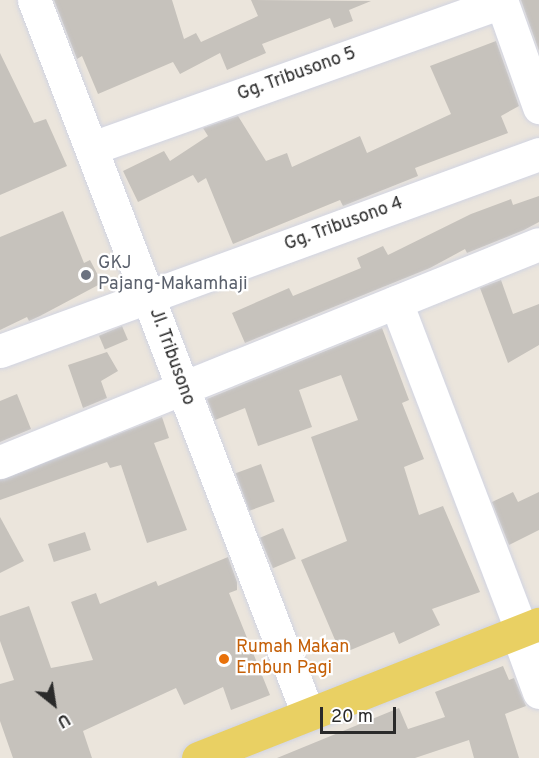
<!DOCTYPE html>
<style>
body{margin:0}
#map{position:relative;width:539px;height:758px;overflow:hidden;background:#ebe5dc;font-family:Overpass,sans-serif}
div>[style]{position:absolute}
.building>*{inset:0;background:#c6c2bc;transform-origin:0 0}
.roads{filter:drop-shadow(0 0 2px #d1d4e2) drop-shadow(0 0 2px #d1d4e2)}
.minor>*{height:33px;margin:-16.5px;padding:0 16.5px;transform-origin:16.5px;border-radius:16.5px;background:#fff}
.major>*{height:33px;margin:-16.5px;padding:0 16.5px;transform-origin:16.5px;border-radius:16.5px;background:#e9d063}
.dots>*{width:16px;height:16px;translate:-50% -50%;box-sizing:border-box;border:3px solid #fff;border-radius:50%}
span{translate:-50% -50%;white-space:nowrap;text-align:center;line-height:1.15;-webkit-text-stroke:4.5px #fff;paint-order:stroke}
.street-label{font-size:18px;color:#2a2a2a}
.worship-label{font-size:18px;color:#5b616d}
.left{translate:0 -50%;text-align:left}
.food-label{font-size:18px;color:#c56008}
.north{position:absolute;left:24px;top:674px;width:60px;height:60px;-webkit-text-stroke:4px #fff;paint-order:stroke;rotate:150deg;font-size:16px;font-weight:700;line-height:24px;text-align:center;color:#2a2a2a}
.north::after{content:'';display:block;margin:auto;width:21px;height:27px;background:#2a2a2a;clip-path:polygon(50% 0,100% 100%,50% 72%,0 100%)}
.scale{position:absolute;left:320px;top:707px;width:76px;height:27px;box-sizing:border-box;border:3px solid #2a2a2a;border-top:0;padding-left:8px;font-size:18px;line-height:21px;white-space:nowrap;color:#2a2a2a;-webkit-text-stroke:4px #fff;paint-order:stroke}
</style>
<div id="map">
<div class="building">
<div style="clip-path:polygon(54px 0,172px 0,184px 39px,196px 33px,201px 42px,258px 16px,251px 0,371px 1px,349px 10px,353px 21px,334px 28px,330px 18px,262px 44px,266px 53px,227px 70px,220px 53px,180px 74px,173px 62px,98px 94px,82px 56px,77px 59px)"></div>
<div style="clip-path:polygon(521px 0,539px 0,539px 51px)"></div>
<div style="clip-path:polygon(496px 41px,519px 106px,501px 116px,508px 133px,415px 168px,418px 176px,343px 206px,340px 200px,233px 244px,206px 178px,198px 183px,193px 175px,138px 202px,123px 171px,164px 151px,170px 161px,208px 136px,203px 128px,238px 116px,266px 161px,287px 153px,292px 167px,360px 136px,367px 153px,451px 114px,430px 66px)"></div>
<div style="clip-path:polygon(0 53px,34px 123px,46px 119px,67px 166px,0 195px)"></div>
<div style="clip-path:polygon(539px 196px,539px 222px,524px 230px,467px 253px,465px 249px,430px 268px,245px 343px,232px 313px,289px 288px,293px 296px,361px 268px,357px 258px,383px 246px,388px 255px,471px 214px,511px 199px,513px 205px)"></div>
<div style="clip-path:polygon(63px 211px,84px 263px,90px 260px,102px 283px,40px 316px,29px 321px,27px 317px,0 330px,0 237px)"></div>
<div style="clip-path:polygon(501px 280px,513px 314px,539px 304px,539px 345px,508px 363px,480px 288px)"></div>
<div style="left:122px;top:326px;width:15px;height:25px;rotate:67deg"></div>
<div style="clip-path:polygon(382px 328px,409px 400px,402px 403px,424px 459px,404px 467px,419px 515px,443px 506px,480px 592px,432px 609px,440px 625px,399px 644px,394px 632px,341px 654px,301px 560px,347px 541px,311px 437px,358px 420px,341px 375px,299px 390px,312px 427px,258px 446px,245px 408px,215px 420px,207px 399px)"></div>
<div style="clip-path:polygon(107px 352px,118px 371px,101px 381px,107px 398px,83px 408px,68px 365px)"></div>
<div style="clip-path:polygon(17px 394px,31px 429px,0 442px,0 401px)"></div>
<div style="clip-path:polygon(162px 417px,169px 438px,154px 443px,187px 530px,147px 543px,121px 465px,110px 468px,107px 462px,0 500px,0 480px)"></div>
<div style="left:261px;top:464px;width:40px;height:27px;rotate:70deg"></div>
<div style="clip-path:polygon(513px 492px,518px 502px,539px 492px,539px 530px,509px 545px,492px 502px)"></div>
<div style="clip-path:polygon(0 517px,24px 561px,0 573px)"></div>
<div style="left:283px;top:528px;width:33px;height:25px;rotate:67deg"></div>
<div style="left:85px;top:532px;width:19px;height:39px;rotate:72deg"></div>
<div style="clip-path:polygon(228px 557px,237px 582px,237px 590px,229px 593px,270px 695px,231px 710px,223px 687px,184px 705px,176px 688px,83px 731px,92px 758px,13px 758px,0 721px,0 684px,14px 680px,0 641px,0 616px,29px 606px,51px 668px,93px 660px,71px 602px,96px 593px,100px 604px,156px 581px,158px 586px)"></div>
<div style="clip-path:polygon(503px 666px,509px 680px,514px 678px,526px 706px,505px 714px,519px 758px,474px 758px,469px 740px,415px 758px,277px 758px,399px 708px,408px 729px,445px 717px,435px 692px)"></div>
</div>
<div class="roads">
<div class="minor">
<div style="left:34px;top:0;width:765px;rotate:69.01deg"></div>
<div style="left:501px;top:0;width:114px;rotate:70.4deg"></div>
<div style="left:92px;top:148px;width:435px;rotate:-19.6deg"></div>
<div style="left:396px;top:302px;width:351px;rotate:69.1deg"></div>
<div style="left:0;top:351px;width:574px;rotate:-20.08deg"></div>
<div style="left:0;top:462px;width:581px;rotate:-22.02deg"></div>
<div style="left:517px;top:632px;width:64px;rotate:69.9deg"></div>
</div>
<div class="major">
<div style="left:198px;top:758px;width:366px;rotate:-21.5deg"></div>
</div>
</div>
<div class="dots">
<div style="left:86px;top:275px;background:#6b7280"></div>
<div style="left:224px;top:659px;background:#e8710a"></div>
</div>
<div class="street-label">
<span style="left:297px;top:75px;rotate:-20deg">Gg. Tribusono 5</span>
<span style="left:344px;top:225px;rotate:-20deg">Gg. Tribusono 4</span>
<span style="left:171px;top:357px;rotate:70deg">Jl. Tribusono</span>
</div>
<div class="worship-label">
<span class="left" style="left:98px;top:275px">GKJ<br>Pajang-Makamhaji</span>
</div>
<div class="food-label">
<span class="left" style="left:236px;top:659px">Rumah Makan<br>Embun Pagi</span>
</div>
<div class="north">U</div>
<div class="scale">20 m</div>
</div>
